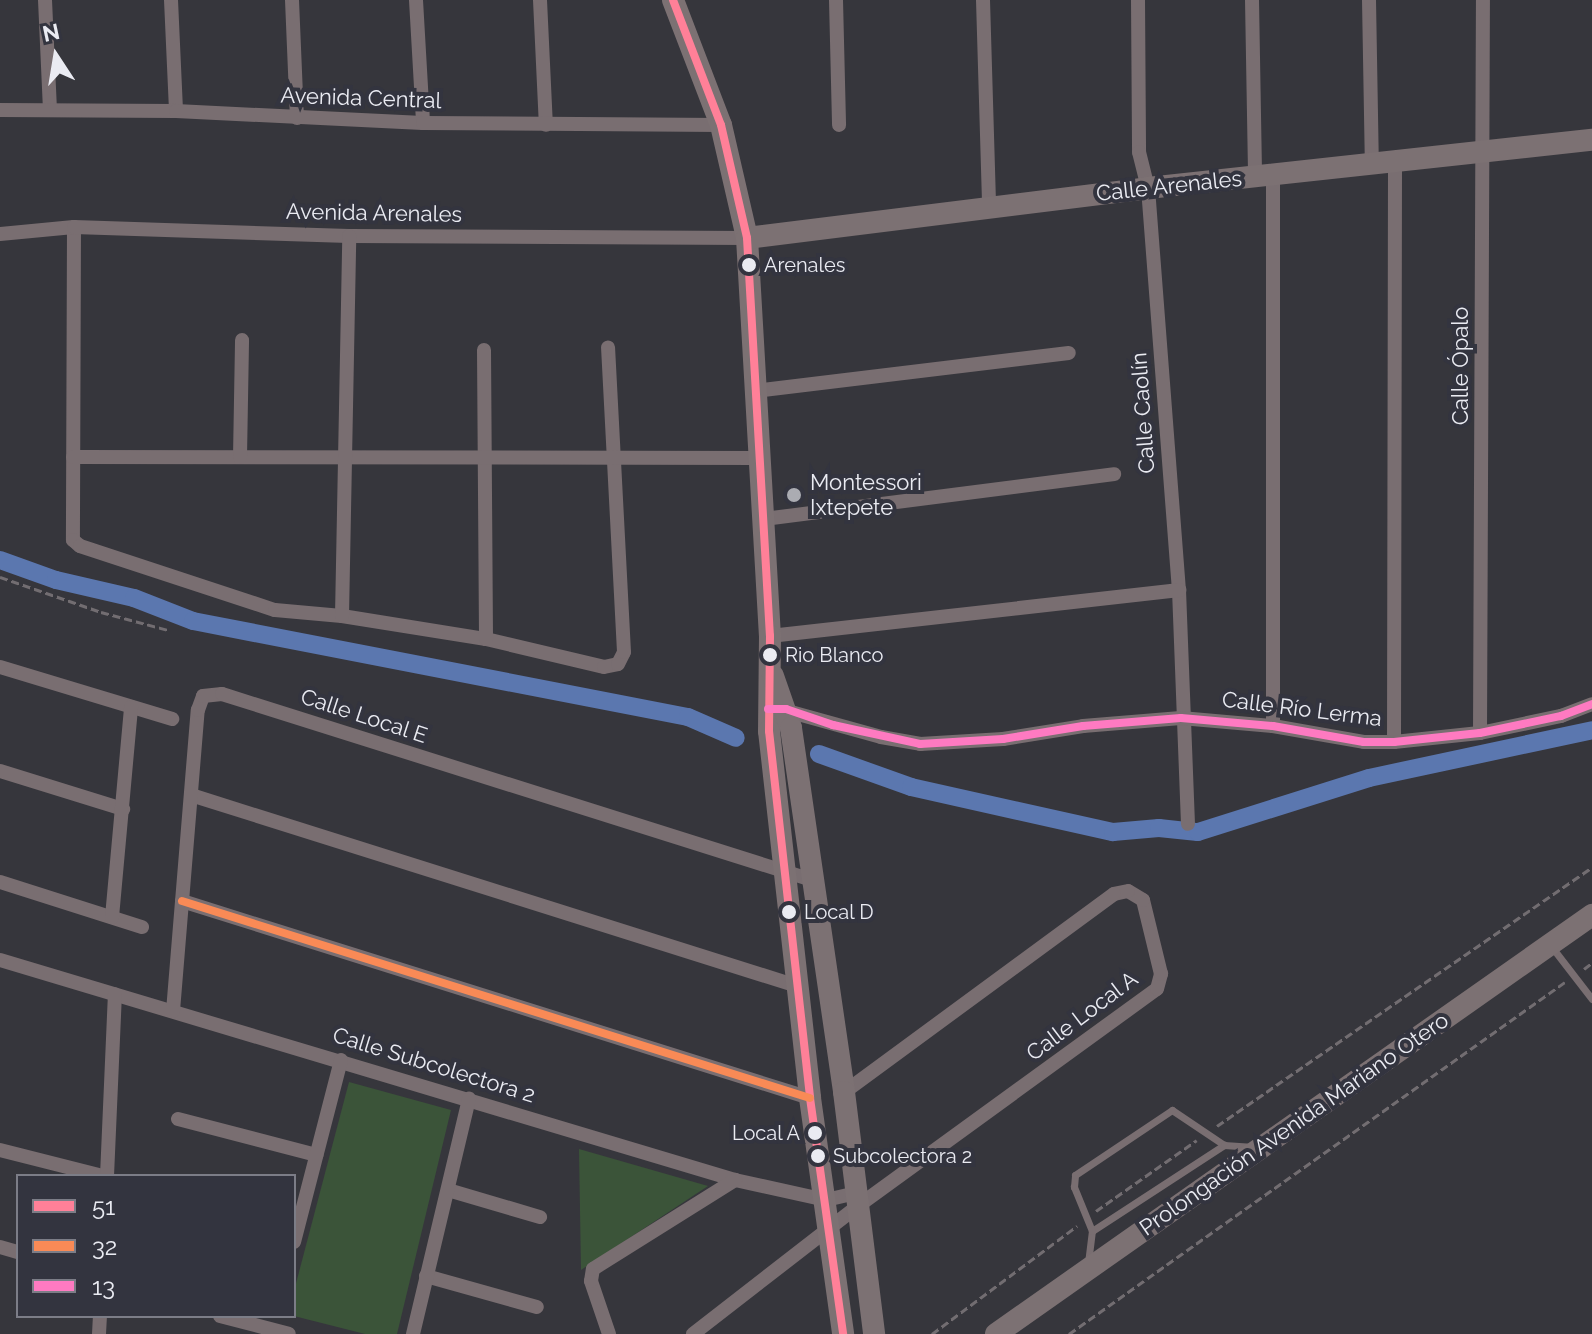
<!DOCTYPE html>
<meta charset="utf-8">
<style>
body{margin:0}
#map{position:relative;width:1592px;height:1334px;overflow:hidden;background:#36363c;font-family:Raleway,sans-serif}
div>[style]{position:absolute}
.green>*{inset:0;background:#3b5439}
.canal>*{height:18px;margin:-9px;padding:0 9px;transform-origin:9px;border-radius:9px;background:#5b77af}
.path>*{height:3px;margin-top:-1.5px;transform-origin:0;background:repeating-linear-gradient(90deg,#726d71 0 8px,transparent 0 12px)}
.lane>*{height:7px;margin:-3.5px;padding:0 3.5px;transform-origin:3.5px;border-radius:3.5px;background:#796e71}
.street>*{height:14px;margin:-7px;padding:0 7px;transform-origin:7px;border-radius:7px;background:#796e71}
.secondary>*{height:22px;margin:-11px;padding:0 11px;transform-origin:11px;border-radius:11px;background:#7c7173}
.bus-1>*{height:8px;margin:-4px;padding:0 4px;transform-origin:4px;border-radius:4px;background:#ff8098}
.bus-2>*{height:8px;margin:-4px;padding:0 4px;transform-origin:4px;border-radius:4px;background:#f98a56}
.bus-3>*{height:8px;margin:-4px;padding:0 4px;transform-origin:4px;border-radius:4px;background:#fe7ac1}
.dots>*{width:22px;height:22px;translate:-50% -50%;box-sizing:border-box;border:4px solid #33343f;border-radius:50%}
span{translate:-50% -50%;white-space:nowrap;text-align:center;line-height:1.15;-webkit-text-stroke:8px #33343f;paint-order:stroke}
.bus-label{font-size:20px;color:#eaebf2}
.left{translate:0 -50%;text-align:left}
.right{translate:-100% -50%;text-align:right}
.street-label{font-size:22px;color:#eaebf2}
.poi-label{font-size:22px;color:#eaebf2}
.legend{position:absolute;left:16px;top:1174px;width:280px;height:144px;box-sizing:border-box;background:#33343f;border:2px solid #7c7d87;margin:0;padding:10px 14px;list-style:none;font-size:24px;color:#eaebf2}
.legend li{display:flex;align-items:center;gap:16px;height:40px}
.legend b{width:40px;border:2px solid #7c7d87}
.north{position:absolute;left:16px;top:16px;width:80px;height:80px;-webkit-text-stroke:6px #33343f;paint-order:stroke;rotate:348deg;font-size:22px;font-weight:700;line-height:32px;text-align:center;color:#eaebf2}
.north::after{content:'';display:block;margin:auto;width:28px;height:36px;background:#eaebf2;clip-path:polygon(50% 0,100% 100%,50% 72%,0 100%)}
</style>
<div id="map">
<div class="green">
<div style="clip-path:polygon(349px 1082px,451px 1110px,397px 1334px,365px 1334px,294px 1316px,294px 1291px)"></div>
<div style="clip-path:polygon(579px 1149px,708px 1186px,581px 1270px)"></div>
</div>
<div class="canal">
<div style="left:0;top:560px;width:59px;rotate:19.7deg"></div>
<div style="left:56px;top:580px;width:80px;rotate:13deg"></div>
<div style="left:134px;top:598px;width:63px;rotate:21.3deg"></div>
<div style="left:193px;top:621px;width:504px;rotate:10.98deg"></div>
<div style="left:688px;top:717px;width:52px;rotate:23.6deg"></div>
<div style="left:819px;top:754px;width:98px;rotate:19.7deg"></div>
<div style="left:911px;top:787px;width:207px;rotate:12.6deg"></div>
<div style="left:1113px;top:832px;width:46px;rotate:-5deg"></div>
<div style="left:1159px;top:828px;width:39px;rotate:6deg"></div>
<div style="left:1198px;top:832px;width:179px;rotate:-17.5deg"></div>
<div style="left:1369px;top:778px;width:228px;rotate:-12.1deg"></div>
</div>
<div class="path">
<div style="left:0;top:577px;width:107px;rotate:19.1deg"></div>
<div style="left:101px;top:612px;width:69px;rotate:15deg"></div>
<div style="left:1584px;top:969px;width:10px;rotate:-37deg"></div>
<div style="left:1217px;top:1126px;width:456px;rotate:-34.6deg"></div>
<div style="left:1096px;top:1211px;width:123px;rotate:-35.1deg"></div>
<div style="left:932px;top:1334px;width:181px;rotate:-36.7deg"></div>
<div style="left:1069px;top:1334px;width:608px;rotate:-35.36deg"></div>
</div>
<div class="lane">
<div style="left:1551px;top:946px;width:67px;rotate:52.3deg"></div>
<div style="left:1092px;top:1231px;width:158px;rotate:-33.1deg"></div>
<div style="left:1088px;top:1263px;width:32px;rotate:-83deg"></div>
<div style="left:1092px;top:1231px;width:48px;rotate:-112.2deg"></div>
<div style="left:1074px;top:1187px;width:12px;rotate:-85deg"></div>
<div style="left:1075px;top:1175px;width:117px;rotate:-33.8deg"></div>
<div style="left:1172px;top:1110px;width:63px;rotate:33.9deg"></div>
<div style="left:1224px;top:1145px;width:26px;rotate:4deg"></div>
</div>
<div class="street">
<div style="left:45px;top:0;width:110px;rotate:87.4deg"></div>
<div style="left:171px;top:0;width:111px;rotate:87.4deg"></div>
<div style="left:292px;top:0;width:118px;rotate:87.6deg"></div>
<div style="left:416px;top:0;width:123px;rotate:86.7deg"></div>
<div style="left:540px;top:0;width:125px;rotate:87.3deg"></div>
<div style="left:836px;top:0;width:125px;rotate:88.6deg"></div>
<div style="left:983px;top:0;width:208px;rotate:88.3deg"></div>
<div style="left:1138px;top:0;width:152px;rotate:89.6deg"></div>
<div style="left:1139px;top:152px;width:37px;rotate:76deg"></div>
<div style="left:1148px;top:188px;width:403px;rotate:85.6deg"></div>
<div style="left:1179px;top:590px;width:234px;rotate:87.8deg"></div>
<div style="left:1252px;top:0;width:177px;rotate:89deg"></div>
<div style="left:1369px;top:0;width:165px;rotate:89deg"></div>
<div style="left:0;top:110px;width:176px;rotate:0.3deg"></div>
<div style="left:176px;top:111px;width:247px;rotate:2.8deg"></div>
<div style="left:423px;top:123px;width:298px;rotate:0.4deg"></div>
<div style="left:74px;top:227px;width:313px;rotate:90.2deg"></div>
<div style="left:73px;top:540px;width:9px;rotate:41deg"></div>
<div style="left:80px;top:546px;width:205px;rotate:18.2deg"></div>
<div style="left:275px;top:610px;width:67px;rotate:5.1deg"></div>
<div style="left:342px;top:616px;width:146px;rotate:9.1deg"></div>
<div style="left:486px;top:639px;width:121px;rotate:13.3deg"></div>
<div style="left:604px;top:667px;width:14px;rotate:-12deg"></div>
<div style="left:618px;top:664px;width:13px;rotate:-63deg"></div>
<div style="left:624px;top:652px;width:305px;rotate:-93deg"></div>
<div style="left:0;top:234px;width:74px;rotate:-5.4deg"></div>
<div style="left:74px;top:227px;width:275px;rotate:1.9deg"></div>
<div style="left:349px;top:236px;width:398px;rotate:0.3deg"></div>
<div style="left:484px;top:350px;width:289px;rotate:89.6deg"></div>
<div style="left:755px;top:391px;width:316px;rotate:-6.9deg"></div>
<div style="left:73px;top:457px;width:686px;rotate:0.08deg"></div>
<div style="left:240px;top:457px;width:117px;rotate:-89deg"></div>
<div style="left:764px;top:519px;width:353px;rotate:-7.3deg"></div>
<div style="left:342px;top:616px;width:380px;rotate:-88.9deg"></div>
<div style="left:770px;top:636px;width:412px;rotate:-6.4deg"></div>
<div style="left:0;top:667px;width:180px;rotate:16.8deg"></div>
<div style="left:780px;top:709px;width:105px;rotate:15.5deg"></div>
<div style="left:881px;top:737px;width:40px;rotate:10deg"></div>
<div style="left:920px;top:744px;width:83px;rotate:-3.4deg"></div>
<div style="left:1003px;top:739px;width:81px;rotate:-9.2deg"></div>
<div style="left:1083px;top:726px;width:98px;rotate:-4.7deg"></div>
<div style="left:1181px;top:718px;width:92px;rotate:5deg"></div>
<div style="left:1273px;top:726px;width:92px;rotate:10deg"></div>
<div style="left:1364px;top:742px;width:30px"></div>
<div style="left:1394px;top:742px;width:86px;rotate:-6deg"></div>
<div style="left:1480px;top:733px;width:83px;rotate:-11.9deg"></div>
<div style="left:1561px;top:716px;width:33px;rotate:-21deg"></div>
<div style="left:1273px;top:726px;width:551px;rotate:-90deg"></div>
<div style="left:1480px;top:733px;width:733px;rotate:-89.77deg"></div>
<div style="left:1394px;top:742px;width:580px;rotate:-89.9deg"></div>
<div style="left:0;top:771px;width:129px;rotate:17.2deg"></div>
<div style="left:191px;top:795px;width:635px;rotate:17.49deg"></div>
<div style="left:0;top:882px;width:149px;rotate:17.6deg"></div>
<div style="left:182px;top:901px;width:658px;rotate:17.42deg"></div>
<div style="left:112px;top:917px;width:211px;rotate:-84.8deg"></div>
<div style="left:0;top:960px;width:767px;rotate:16.66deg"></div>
<div style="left:735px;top:1180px;width:93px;rotate:12.4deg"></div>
<div style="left:826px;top:1200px;width:31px;rotate:-13deg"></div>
<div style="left:173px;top:1011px;width:302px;rotate:-85.3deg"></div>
<div style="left:198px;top:710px;width:15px;rotate:-70deg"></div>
<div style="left:203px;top:696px;width:19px;rotate:-6deg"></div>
<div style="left:222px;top:694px;width:619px;rotate:17.5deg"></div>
<div style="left:178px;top:1119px;width:143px;rotate:14.6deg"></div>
<div style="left:0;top:1150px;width:106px;rotate:14.2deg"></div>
<div style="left:107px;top:1176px;width:182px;rotate:-87.5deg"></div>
<div style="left:448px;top:1190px;width:96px;rotate:16.4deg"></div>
<div style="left:294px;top:1242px;width:188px;rotate:-75.5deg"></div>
<div style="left:0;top:1247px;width:19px;rotate:16deg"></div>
<div style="left:426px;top:1276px;width:115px;rotate:15.6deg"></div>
<div style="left:220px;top:1316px;width:71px;rotate:14.6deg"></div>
<div style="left:99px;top:1334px;width:18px;rotate:-87deg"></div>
<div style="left:413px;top:1334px;width:242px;rotate:-76.6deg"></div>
<div style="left:609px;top:1334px;width:56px;rotate:-108.8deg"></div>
<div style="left:591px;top:1281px;width:12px;rotate:-81deg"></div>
<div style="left:593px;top:1269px;width:168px;rotate:-32.1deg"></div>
<div style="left:693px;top:1334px;width:209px;rotate:-37.8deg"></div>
<div style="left:858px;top:1206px;width:369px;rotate:-36deg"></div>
<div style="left:1157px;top:989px;width:16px;rotate:-75deg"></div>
<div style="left:1161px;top:974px;width:76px;rotate:-103.7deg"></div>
<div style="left:1143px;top:900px;width:17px;rotate:-149deg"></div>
<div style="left:1128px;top:891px;width:14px;rotate:168deg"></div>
<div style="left:1114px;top:894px;width:335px;rotate:143.7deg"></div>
</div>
<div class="secondary">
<div style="left:673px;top:0;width:134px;rotate:69deg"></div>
<div style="left:721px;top:125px;width:116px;rotate:77deg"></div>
<div style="left:747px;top:238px;width:399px;rotate:86.7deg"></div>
<div style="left:770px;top:636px;width:95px;rotate:90.6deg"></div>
<div style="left:769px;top:731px;width:369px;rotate:83.6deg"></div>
<div style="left:810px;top:1098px;width:238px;rotate:82deg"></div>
<div style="left:747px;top:238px;width:404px;rotate:-7.1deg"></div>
<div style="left:1148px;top:188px;width:447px;rotate:-6.2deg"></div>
<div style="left:773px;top:676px;width:55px;rotate:70.9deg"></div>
<div style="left:791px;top:728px;width:368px;rotate:81.7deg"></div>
<div style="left:844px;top:1092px;width:244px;rotate:82.9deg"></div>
<div style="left:996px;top:1334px;width:729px;rotate:-35.11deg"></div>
</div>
<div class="bus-1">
<div style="left:673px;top:0;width:134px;rotate:69deg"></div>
<div style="left:721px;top:125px;width:116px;rotate:77deg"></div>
<div style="left:747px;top:238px;width:399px;rotate:86.7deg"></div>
<div style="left:770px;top:636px;width:95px;rotate:90.6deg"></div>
<div style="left:769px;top:731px;width:369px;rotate:83.6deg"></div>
<div style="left:810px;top:1098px;width:238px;rotate:82deg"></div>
</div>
<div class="bus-2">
<div style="left:182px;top:901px;width:658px;rotate:17.42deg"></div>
</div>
<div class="bus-3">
<div style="left:768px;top:709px;width:18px"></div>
<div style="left:786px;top:709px;width:50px;rotate:18.8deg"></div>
<div style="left:833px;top:725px;width:89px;rotate:12.3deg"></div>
<div style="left:920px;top:744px;width:83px;rotate:-3.4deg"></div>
<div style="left:1003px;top:739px;width:81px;rotate:-9.2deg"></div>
<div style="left:1083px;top:726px;width:98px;rotate:-4.7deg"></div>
<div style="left:1181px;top:718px;width:92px;rotate:5deg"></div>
<div style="left:1273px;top:726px;width:92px;rotate:10deg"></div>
<div style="left:1364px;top:742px;width:30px"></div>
<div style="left:1394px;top:742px;width:86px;rotate:-6deg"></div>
<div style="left:1480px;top:733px;width:83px;rotate:-11.9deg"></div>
<div style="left:1561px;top:716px;width:33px;rotate:-21deg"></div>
</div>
<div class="dots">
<div style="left:749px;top:265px;background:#eaebf2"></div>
<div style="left:794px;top:495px;background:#abacb2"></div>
<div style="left:770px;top:655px;background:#eaebf2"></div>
<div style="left:789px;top:912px;background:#eaebf2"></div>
<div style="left:815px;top:1133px;background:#eaebf2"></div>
<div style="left:818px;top:1156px;background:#eaebf2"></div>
</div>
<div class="bus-label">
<span class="left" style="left:764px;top:265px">Arenales</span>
<span class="left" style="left:785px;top:655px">Rio Blanco</span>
<span class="left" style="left:804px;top:912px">Local D</span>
<span class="right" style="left:800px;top:1133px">Local A</span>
<span class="left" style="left:833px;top:1156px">Subcolectora 2</span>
</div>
<div class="street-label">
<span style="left:361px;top:98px;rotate:2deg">Avenida Central</span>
<span style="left:1169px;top:186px;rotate:-6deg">Calle Arenales</span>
<span style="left:374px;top:213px;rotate:1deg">Avenida Arenales</span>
<span style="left:1461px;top:366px;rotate:-90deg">Calle Ópalo</span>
<span style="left:1143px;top:413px;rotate:-94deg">Calle Caolín</span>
<span style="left:1302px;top:709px;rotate:7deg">Calle Río Lerma</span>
<span style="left:364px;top:716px;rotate:18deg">Calle Local E</span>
<span style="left:1082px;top:1016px;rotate:-37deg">Calle Local A</span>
<span style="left:434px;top:1065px;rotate:17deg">Calle Subcolectora 2</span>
<span style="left:1294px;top:1124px;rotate:-35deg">Prolongación Avenida Mariano Otero</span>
</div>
<div class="poi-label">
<span class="left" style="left:810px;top:495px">Montessori<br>Ixtepete</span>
</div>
<ul class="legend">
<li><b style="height:10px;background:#ff8098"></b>51</li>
<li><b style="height:10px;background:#f98a56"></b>32</li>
<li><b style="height:10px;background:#fe7ac1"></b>13</li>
</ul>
<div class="north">N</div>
</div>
